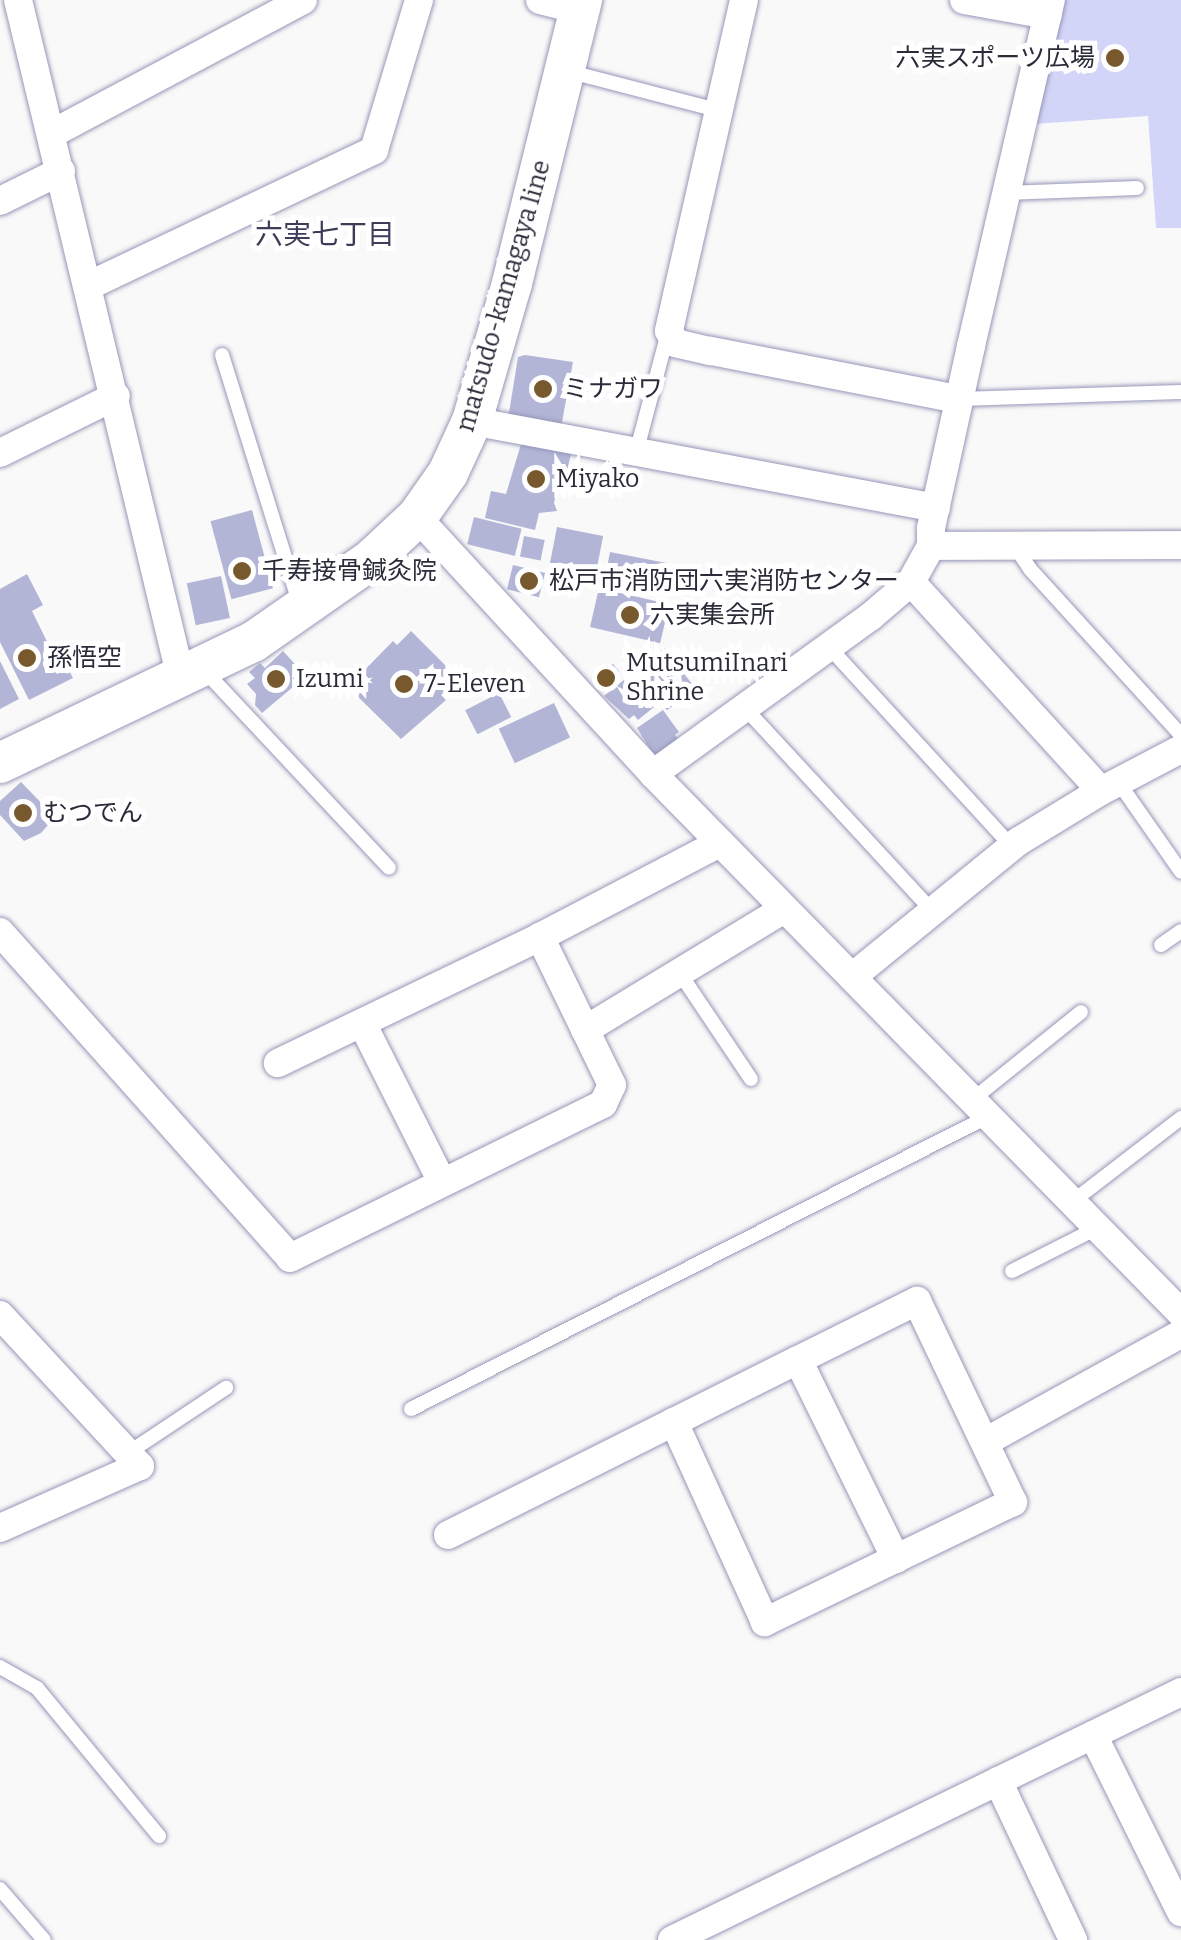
<!DOCTYPE html>
<meta charset="utf-8">
<style>
body{margin:0}
#map{position:relative;width:1181px;height:1940px;overflow:hidden;background:#f9f9f9;font-family:Bitter,"Noto Sans JP",serif}
div>[style]{position:absolute}
.green>*{inset:0;background:#d3d5f8}
.building>*{inset:0;background:#b3b5d7;transform-origin:0 0}
.roads{filter:drop-shadow(0 0 2px #9697b8) drop-shadow(0 0 2px #9697b8)}
.lane>*{height:14px;margin:-7px;padding:0 7px;transform-origin:7px;border-radius:7px;background:#fff}
.street>*{height:28px;margin:-14px;padding:0 14px;transform-origin:14px;border-radius:14px;background:#fff}
.secondary>*{height:40px;margin:-20px;padding:0 20px;transform-origin:20px;border-radius:20px;background:#fff}
.dots>*{width:28px;height:28px;translate:-50% -50%;box-sizing:border-box;border:5px solid #fff;border-radius:50%}
span{translate:-50% -50%;white-space:nowrap;text-align:center;line-height:1.15;-webkit-text-stroke:10px #fff;paint-order:stroke}
.poi-label{font-size:25px;color:#2b2c39}
.right{translate:-100% -50%;text-align:right}
.left{translate:0 -50%;text-align:left}
.street-label{font-size:25px;color:#2b2c39}
.neighbourhood-label{font-size:28px;color:#3d3d59}
</style>
<div id="map">
<div class="green">
<div style="clip-path:polygon(1064px 0,1181px 0,1181px 228px,1156px 228px,1148px 116px,1034px 124px)"></div>
</div>
<div class="building">
<div style="clip-path:polygon(525px 355px,573px 362px,560px 433px,508px 419px,518px 357px)"></div>
<div style="clip-path:polygon(521px 444px,571px 454px,566px 475px,560px 474px,554px 503px,557px 511px,539px 513px,535px 530px,485px 518px,491px 491px,506px 494px)"></div>
<div style="left:252px;top:510px;width:81px;height:43px;rotate:75deg"></div>
<div style="left:474px;top:517px;width:49px;height:28px;rotate:14deg"></div>
<div style="left:557px;top:527px;width:47px;height:39px;rotate:11deg"></div>
<div style="left:524px;top:536px;width:21px;height:21px;rotate:11deg"></div>
<div style="left:610px;top:552px;width:60px;height:27px;rotate:11deg"></div>
<div style="left:513px;top:565px;width:33px;height:25px;rotate:14deg"></div>
<div style="clip-path:polygon(27px 574px,43px 605px,32px 611px,61px 670px,67px 667px,73px 678px,29px 700px,0 642px,0 589px)"></div>
<div style="left:221px;top:576px;width:43px;height:35px;rotate:78deg"></div>
<div style="left:599px;top:588px;width:72px;height:40px;rotate:13deg"></div>
<div style="clip-path:polygon(411px 631px,458px 678px,441px 695px,446px 700px,401px 739px,348px 687px,393px 641px,397px 645px)"></div>
<div style="left:664px;top:648px;width:51px;height:36px;rotate:52deg"></div>
<div style="clip-path:polygon(283px 651px,306px 676px,262px 713px,255px 705px,256px 694px,247px 684px,255px 678px,249px 672px,260px 663px,265px 668px)"></div>
<div style="clip-path:polygon(0 661px,19px 699px,0 709px)"></div>
<div style="clip-path:polygon(613px 664px,619px 671px,604px 690px,592px 678px)"></div>
<div style="clip-path:polygon(635px 671px,655px 697px,650px 702px,654px 707px,638px 720px,634px 715px,629px 719px,604px 696px)"></div>
<div style="left:499px;top:693px;width:27px;height:38px;rotate:63deg"></div>
<div style="left:554px;top:703px;width:38px;height:61px;rotate:65deg"></div>
<div style="clip-path:polygon(663px 710px,679px 732px,675px 735px,679px 740px,655px 757px,637px 728px)"></div>
<div style="clip-path:polygon(21px 782px,55px 817px,41px 833px,24px 841px,0 815px,0 801px)"></div>
</div>
<div class="roads">
<div class="lane">
<div style="left:567px;top:71px;width:159px;rotate:14.6deg"></div>
<div style="left:1006px;top:193px;width:131px;rotate:-2.2deg"></div>
<div style="left:222px;top:355px;width:263px;rotate:72.7deg"></div>
<div style="left:959px;top:399px;width:222px;rotate:-1.8deg"></div>
<div style="left:636px;top:453px;width:124px;rotate:-75.1deg"></div>
<div style="left:1014px;top:545px;width:29px;rotate:56deg"></div>
<div style="left:1030px;top:569px;width:224px;rotate:47.7deg"></div>
<div style="left:828px;top:646px;width:273px;rotate:47.5deg"></div>
<div style="left:203px;top:669px;width:272px;rotate:46.9deg"></div>
<div style="left:744px;top:707px;width:276px;rotate:47.3deg"></div>
<div style="left:1119px;top:783px;width:108px;rotate:55.1deg"></div>
<div style="left:1161px;top:945px;width:24px;rotate:-35deg"></div>
<div style="left:679px;top:972px;width:129px;rotate:56.1deg"></div>
<div style="left:972px;top:1100px;width:140px;rotate:-38.9deg"></div>
<div style="left:1072px;top:1202px;width:138px;rotate:-37.6deg"></div>
<div style="left:1012px;top:1271px;width:95px;rotate:-26.8deg"></div>
<div style="left:411px;top:1409px;width:646px;rotate:-26.88deg"></div>
<div style="left:128px;top:1453px;width:118px;rotate:-33.6deg"></div>
<div style="left:0;top:1667px;width:43px;rotate:29.6deg"></div>
<div style="left:37px;top:1688px;width:192px;rotate:50.5deg"></div>
<div style="left:0;top:1889px;width:67px;rotate:49.2deg"></div>
</div>
<div class="street">
<div style="left:18px;top:0;width:697px;rotate:76.48deg"></div>
<div style="left:540px;top:0;width:41px;rotate:14deg"></div>
<div style="left:744px;top:0;width:339px;rotate:102.8deg"></div>
<div style="left:669px;top:331px;width:13px;rotate:63deg"></div>
<div style="left:675px;top:343px;width:37px;rotate:13deg"></div>
<div style="left:711px;top:351px;width:253px;rotate:11deg"></div>
<div style="left:964px;top:0;width:85px;rotate:10.1deg"></div>
<div style="left:53px;top:133px;width:283px;rotate:-28deg"></div>
<div style="left:0;top:201px;width:68px;rotate:-26.2deg"></div>
<div style="left:88px;top:286px;width:317px;rotate:-25.4deg"></div>
<div style="left:374px;top:150px;width:157px;rotate:-73.3deg"></div>
<div style="left:472px;top:421px;width:472px;rotate:10.6deg"></div>
<div style="left:0;top:453px;width:129px;rotate:-26.2deg"></div>
<div style="left:417px;top:517px;width:349px;rotate:47.4deg"></div>
<div style="left:653px;top:774px;width:755px;rotate:45.59deg"></div>
<div style="left:931px;top:546px;width:250px;rotate:-0.2deg"></div>
<div style="left:911px;top:582px;width:282px;rotate:47.7deg"></div>
<div style="left:1101px;top:791px;width:90px;rotate:-27.7deg"></div>
<div style="left:653px;top:774px;width:268px;rotate:-35.9deg"></div>
<div style="left:870px;top:617px;width:54px;rotate:-40.5deg"></div>
<div style="left:911px;top:582px;width:41px;rotate:-60.9deg"></div>
<div style="left:931px;top:546px;width:18px;rotate:-90deg"></div>
<div style="left:931px;top:528px;width:186px;rotate:-77.6deg"></div>
<div style="left:971px;top:346px;width:355px;rotate:-77deg"></div>
<div style="left:0;top:932px;width:436px;rotate:48.3deg"></div>
<div style="left:290px;top:1258px;width:349px;rotate:-26.2deg"></div>
<div style="left:603px;top:1104px;width:21px;rotate:-65deg"></div>
<div style="left:612px;top:1085px;width:165px;rotate:-115.9deg"></div>
<div style="left:540px;top:937px;width:291px;rotate:154.3deg"></div>
<div style="left:540px;top:937px;width:203px;rotate:-27.6deg"></div>
<div style="left:852px;top:977px;width:215px;rotate:-39.2deg"></div>
<div style="left:1019px;top:841px;width:96px;rotate:-31.4deg"></div>
<div style="left:362px;top:1023px;width:176px;rotate:63.3deg"></div>
<div style="left:585px;top:1030px;width:233px;rotate:-31.3deg"></div>
<div style="left:0;top:1315px;width:206px;rotate:47.2deg"></div>
<div style="left:140px;top:1466px;width:153px;rotate:156.1deg"></div>
<div style="left:798px;top:1360px;width:222px;rotate:63.8deg"></div>
<div style="left:985px;top:1442px;width:224px;rotate:-28.9deg"></div>
<div style="left:448px;top:1535px;width:391px;rotate:-26.6deg"></div>
<div style="left:798px;top:1360px;width:133px;rotate:-26.4deg"></div>
<div style="left:917px;top:1301px;width:223px;rotate:64.5deg"></div>
<div style="left:1013px;top:1502px;width:276px;rotate:154.2deg"></div>
<div style="left:765px;top:1622px;width:220px;rotate:-114.5deg"></div>
<div style="left:1093px;top:1735px;width:198px;rotate:63.6deg"></div>
<div style="left:998px;top:1781px;width:176px;rotate:64.7deg"></div>
<div style="left:672px;top:1940px;width:566px;rotate:-25.98deg"></div>
</div>
<div class="secondary">
<div style="left:0;top:763px;width:280px;rotate:-25.6deg"></div>
<div style="left:253px;top:642px;width:145px;rotate:-34.9deg"></div>
<div style="left:372px;top:559px;width:62px;rotate:-43deg"></div>
<div style="left:417px;top:517px;width:54px;rotate:-54.8deg"></div>
<div style="left:448px;top:473px;width:57px;rotate:-65.2deg"></div>
<div style="left:472px;top:421px;width:144px;rotate:-73.8deg"></div>
<div style="left:512px;top:283px;width:292px;rotate:-76.1deg"></div>
</div>
</div>
<div class="dots">
<div style="left:1115px;top:58px;background:#78592e"></div>
<div style="left:543px;top:389px;background:#78592e"></div>
<div style="left:536px;top:479px;background:#78592e"></div>
<div style="left:242px;top:571px;background:#78592e"></div>
<div style="left:529px;top:581px;background:#78592e"></div>
<div style="left:630px;top:615px;background:#78592e"></div>
<div style="left:27px;top:658px;background:#78592e"></div>
<div style="left:606px;top:678px;background:#78592e"></div>
<div style="left:276px;top:679px;background:#78592e"></div>
<div style="left:404px;top:684px;background:#78592e"></div>
<div style="left:23px;top:813px;background:#78592e"></div>
</div>
<div class="poi-label">
<span class="right" style="left:1095px;top:58px">六実スポーツ広場</span>
<span class="left" style="left:563px;top:389px">ミナガワ</span>
<span class="left" style="left:556px;top:479px">Miyako</span>
<span class="left" style="left:262px;top:571px">千寿接骨鍼灸院</span>
<span class="left" style="left:549px;top:581px">松戸市消防団六実消防センター</span>
<span class="left" style="left:650px;top:615px">六実集会所</span>
<span class="left" style="left:47px;top:658px">孫悟空</span>
<span class="left" style="left:626px;top:678px">MutsumiInari<br>Shrine</span>
<span class="left" style="left:296px;top:679px">Izumi</span>
<span class="left" style="left:424px;top:684px">7-Eleven</span>
<span class="left" style="left:43px;top:813px">むつでん</span>
</div>
<div class="street-label">
<span style="left:504px;top:296px;rotate:-74deg">matsudo-kamagaya line</span>
</div>
<div class="neighbourhood-label">
<span style="left:325px;top:235px">六実七丁目</span>
</div>
</div>
